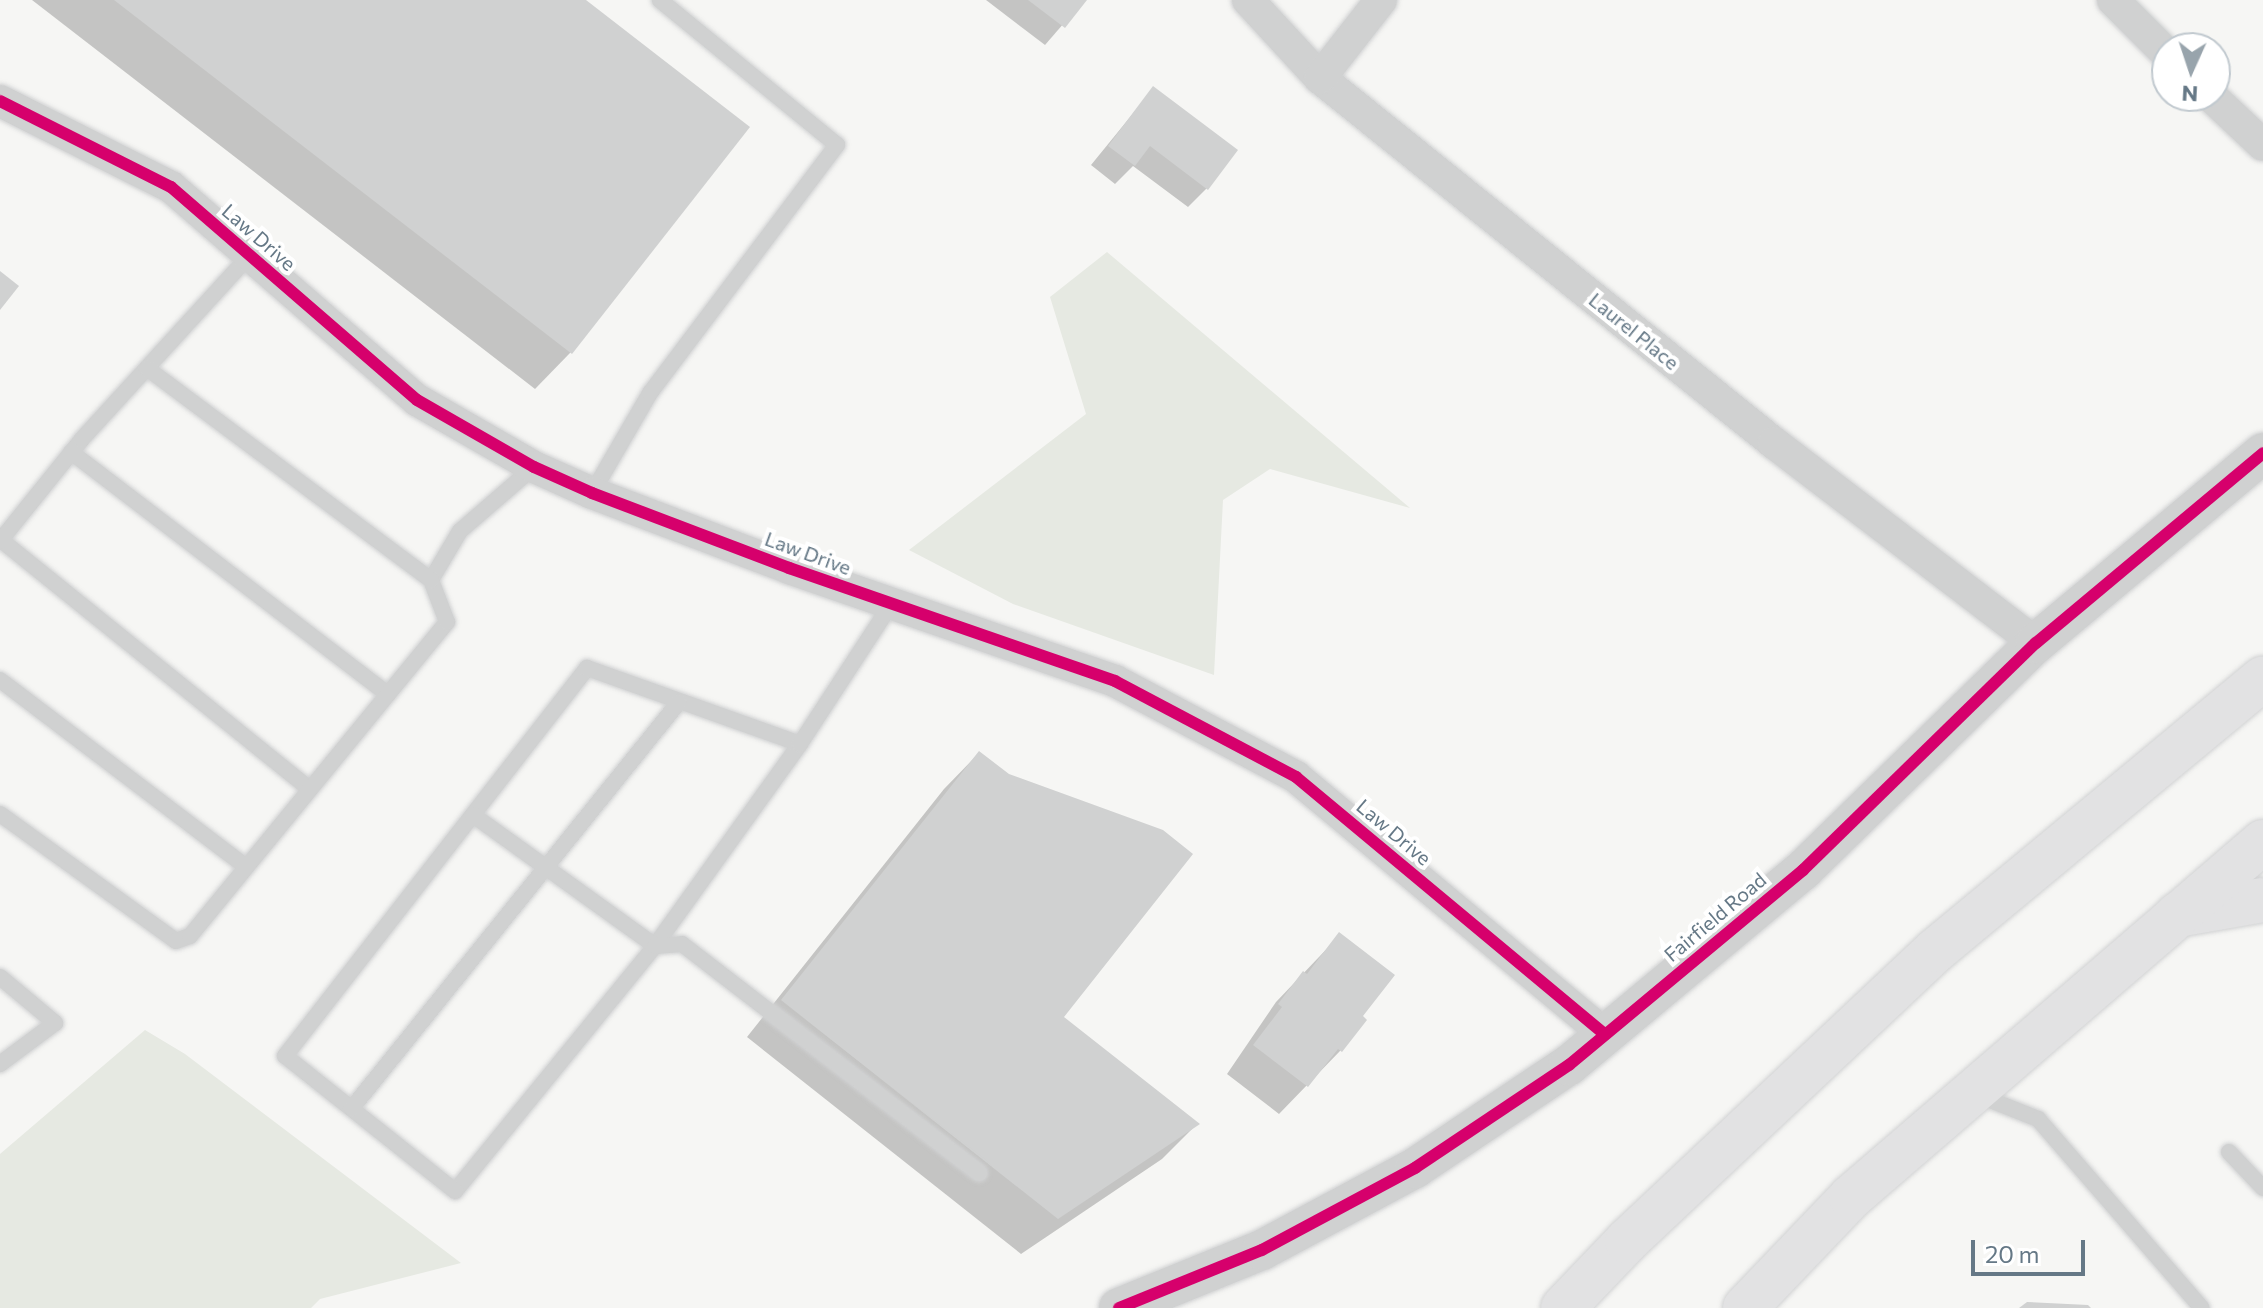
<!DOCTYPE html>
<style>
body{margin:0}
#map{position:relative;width:2263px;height:1308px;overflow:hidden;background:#f6f6f4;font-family:Commissioner,sans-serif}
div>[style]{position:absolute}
.green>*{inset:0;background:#e6e9e2}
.shadow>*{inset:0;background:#0003}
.building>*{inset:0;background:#d0d1d1}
.roads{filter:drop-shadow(0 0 2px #d1d2d3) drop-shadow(0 0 2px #d1d2d3)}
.service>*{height:16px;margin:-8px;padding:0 8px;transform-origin:8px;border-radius:8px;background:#d0d1d1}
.minor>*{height:32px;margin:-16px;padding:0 16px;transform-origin:16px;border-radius:16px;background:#d0d1d1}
.tertiary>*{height:40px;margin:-20px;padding:0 20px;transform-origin:20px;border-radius:20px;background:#d0d1d1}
.trunk>*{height:44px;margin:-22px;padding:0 22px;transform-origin:22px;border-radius:22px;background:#e2e2e3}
.cycleway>*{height:12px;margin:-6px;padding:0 6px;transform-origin:6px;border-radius:6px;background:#d6006c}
span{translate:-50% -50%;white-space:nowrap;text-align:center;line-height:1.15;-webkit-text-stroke:8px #fff;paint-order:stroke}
.street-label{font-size:20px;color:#657886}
.north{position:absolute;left:2151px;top:32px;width:80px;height:80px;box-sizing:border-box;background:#fff;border:2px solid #c1c9cf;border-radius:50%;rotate:183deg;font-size:22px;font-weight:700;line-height:32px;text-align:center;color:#657886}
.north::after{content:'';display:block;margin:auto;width:28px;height:36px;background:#98a4ac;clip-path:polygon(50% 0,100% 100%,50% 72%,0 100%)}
.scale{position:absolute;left:1971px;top:1240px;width:114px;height:36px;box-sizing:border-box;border:4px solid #657886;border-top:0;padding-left:10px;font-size:24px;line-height:28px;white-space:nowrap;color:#657886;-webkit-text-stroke:6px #fff;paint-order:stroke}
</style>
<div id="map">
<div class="green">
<div style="clip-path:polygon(1107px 252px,1410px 508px,1270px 469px,1223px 500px,1214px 675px,1013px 604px,909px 550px,1086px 414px,1050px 297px)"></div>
<div style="clip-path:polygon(145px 1030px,185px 1054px,461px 1263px,320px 1299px,311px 1308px,0 1308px,0 1154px)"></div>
</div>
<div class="shadow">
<div style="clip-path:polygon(32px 0,583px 0,747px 127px,570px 353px,535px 389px)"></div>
<div style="clip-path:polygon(986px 0,1084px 0,1045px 45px)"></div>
<div style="clip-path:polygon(1153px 89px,1207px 188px,1188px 207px,1133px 166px,1115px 184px,1091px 165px)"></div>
<div style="clip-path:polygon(979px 753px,1061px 1017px,1197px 1124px,1162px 1159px,1021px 1254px,747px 1037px,944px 789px)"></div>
<div style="clip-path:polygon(1340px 935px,1360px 1017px,1365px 1020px,1340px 1051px,1279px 1114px,1227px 1074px,1276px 1002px)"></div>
</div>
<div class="building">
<div style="clip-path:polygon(114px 0,586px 0,750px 127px,572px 354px)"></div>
<div style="clip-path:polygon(1028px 0,1087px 0,1065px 28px)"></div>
<div style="clip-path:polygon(1153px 86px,1238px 150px,1208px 190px,1150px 146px,1135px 166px,1108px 146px)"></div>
<div style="clip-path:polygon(0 271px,19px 286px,0 310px)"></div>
<div style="clip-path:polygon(979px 751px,1009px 774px,1163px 830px,1193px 854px,1064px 1017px,1200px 1124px,1058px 1219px,781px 1000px)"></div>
<div style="clip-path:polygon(1339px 932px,1395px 975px,1363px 1016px,1367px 1020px,1342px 1052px,1338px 1049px,1308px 1087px,1253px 1045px,1282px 1007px,1278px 1004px,1303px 971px,1307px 974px)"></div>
<div style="clip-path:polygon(2027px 1302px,2088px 1305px,2091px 1308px,2019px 1308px)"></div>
</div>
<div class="roads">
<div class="service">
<div style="left:71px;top:452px;width:399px;rotate:37.4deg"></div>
<div style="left:592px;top:493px;width:116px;rotate:-59.9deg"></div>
<div style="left:650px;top:393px;width:311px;rotate:-53deg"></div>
<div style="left:837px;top:145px;width:229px;rotate:-140.7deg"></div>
<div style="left:1px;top:540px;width:397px;rotate:38.9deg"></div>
<div style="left:0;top:541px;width:131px;rotate:-51.2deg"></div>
<div style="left:82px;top:439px;width:249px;rotate:-47.6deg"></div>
<div style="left:431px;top:580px;width:57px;rotate:-59.4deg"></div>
<div style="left:460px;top:531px;width:98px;rotate:-40.9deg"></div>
<div style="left:0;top:680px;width:309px;rotate:37.2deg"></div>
<div style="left:800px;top:744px;width:249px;rotate:125.7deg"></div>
<div style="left:655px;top:946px;width:316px;rotate:129.2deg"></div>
<div style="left:455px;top:1191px;width:217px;rotate:-141.5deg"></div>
<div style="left:285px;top:1056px;width:492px;rotate:-52.1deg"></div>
<div style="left:587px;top:668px;width:226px;rotate:19.6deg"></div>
<div style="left:800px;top:744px;width:168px;rotate:-56.9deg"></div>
<div style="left:0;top:814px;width:217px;rotate:35.8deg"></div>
<div style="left:176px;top:941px;width:15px;rotate:-20deg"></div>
<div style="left:190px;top:936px;width:406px;rotate:-50.7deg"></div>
<div style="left:447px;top:622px;width:45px;rotate:-110.9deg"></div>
<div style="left:431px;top:580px;width:354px;rotate:-143.3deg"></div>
<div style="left:473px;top:815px;width:224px;rotate:35.7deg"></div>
<div style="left:655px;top:946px;width:27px;rotate:-4deg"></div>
<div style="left:682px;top:944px;width:375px;rotate:37.6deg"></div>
<div style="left:0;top:977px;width:72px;rotate:39.9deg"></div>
<div style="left:55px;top:1023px;width:69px;rotate:143.3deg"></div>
<div style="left:1975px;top:1094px;width:68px;rotate:21.6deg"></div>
<div style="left:2038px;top:1119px;width:250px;rotate:49.1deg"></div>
<div style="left:352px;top:1108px;width:521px;rotate:-51.15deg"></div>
<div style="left:2229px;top:1152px;width:50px;rotate:46.6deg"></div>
</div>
<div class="minor">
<div style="left:1248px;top:0;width:106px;rotate:47.3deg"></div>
<div style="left:1320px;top:78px;width:583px;rotate:38.8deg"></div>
<div style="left:1774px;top:443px;width:330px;rotate:37.4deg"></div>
<div style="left:2113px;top:0;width:76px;rotate:45deg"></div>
<div style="left:1320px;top:78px;width:99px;rotate:-52deg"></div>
<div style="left:2211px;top:96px;width:71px;rotate:43.3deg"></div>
<div style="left:0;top:101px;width:191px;rotate:26.7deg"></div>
<div style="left:171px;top:187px;width:325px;rotate:40.9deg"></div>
<div style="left:417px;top:400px;width:135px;rotate:29.8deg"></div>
<div style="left:534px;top:467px;width:64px;rotate:24.1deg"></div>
<div style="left:592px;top:493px;width:211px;rotate:20.8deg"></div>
<div style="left:789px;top:568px;width:345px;rotate:19.1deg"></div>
<div style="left:1115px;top:681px;width:205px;rotate:27.9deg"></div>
<div style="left:1296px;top:777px;width:402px;rotate:39.8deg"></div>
</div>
<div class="tertiary">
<div style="left:1119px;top:1308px;width:154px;rotate:-22.1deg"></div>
<div style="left:1262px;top:1250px;width:174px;rotate:-28.2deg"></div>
<div style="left:1415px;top:1168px;width:185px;rotate:-33.8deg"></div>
<div style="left:1569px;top:1065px;width:305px;rotate:-39.8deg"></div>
<div style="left:1803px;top:870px;width:325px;rotate:-44.3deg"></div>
<div style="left:2036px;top:643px;width:296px;rotate:-39.9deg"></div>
</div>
<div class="trunk">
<div style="left:2177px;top:915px;width:87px;rotate:-9.9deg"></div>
<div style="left:1563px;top:1308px;width:93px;rotate:-46.3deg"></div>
<div style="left:1627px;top:1241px;width:424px;rotate:-43.3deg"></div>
<div style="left:1936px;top:950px;width:425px;rotate:-39.7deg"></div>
<div style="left:1745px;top:1308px;width:153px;rotate:-46.3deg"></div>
<div style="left:1851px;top:1197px;width:544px;rotate:-40.75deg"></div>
</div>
</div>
<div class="cycleway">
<div style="left:0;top:101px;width:191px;rotate:26.7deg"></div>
<div style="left:171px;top:187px;width:325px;rotate:40.9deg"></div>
<div style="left:417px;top:400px;width:135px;rotate:29.8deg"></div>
<div style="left:534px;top:467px;width:64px;rotate:24.1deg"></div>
<div style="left:592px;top:493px;width:211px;rotate:20.8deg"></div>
<div style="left:789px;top:568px;width:345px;rotate:19.1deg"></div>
<div style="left:1115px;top:681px;width:205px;rotate:27.9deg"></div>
<div style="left:1296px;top:777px;width:402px;rotate:39.8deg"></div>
<div style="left:1119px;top:1308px;width:154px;rotate:-22.1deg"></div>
<div style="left:1262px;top:1250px;width:174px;rotate:-28.2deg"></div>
<div style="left:1415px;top:1168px;width:185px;rotate:-33.8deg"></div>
<div style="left:1569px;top:1065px;width:305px;rotate:-39.8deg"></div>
<div style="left:1803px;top:870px;width:325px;rotate:-44.3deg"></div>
<div style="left:2036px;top:643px;width:296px;rotate:-39.9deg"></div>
</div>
<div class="street-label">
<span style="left:259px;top:237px;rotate:41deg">Law Drive</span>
<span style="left:1634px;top:331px;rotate:39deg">Laurel Place</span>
<span style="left:808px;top:553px;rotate:20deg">Law Drive</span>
<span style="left:1394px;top:832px;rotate:40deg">Law Drive</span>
<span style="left:1715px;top:917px;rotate:-40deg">Fairfield Road</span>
</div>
<div class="north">N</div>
<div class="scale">20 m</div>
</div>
